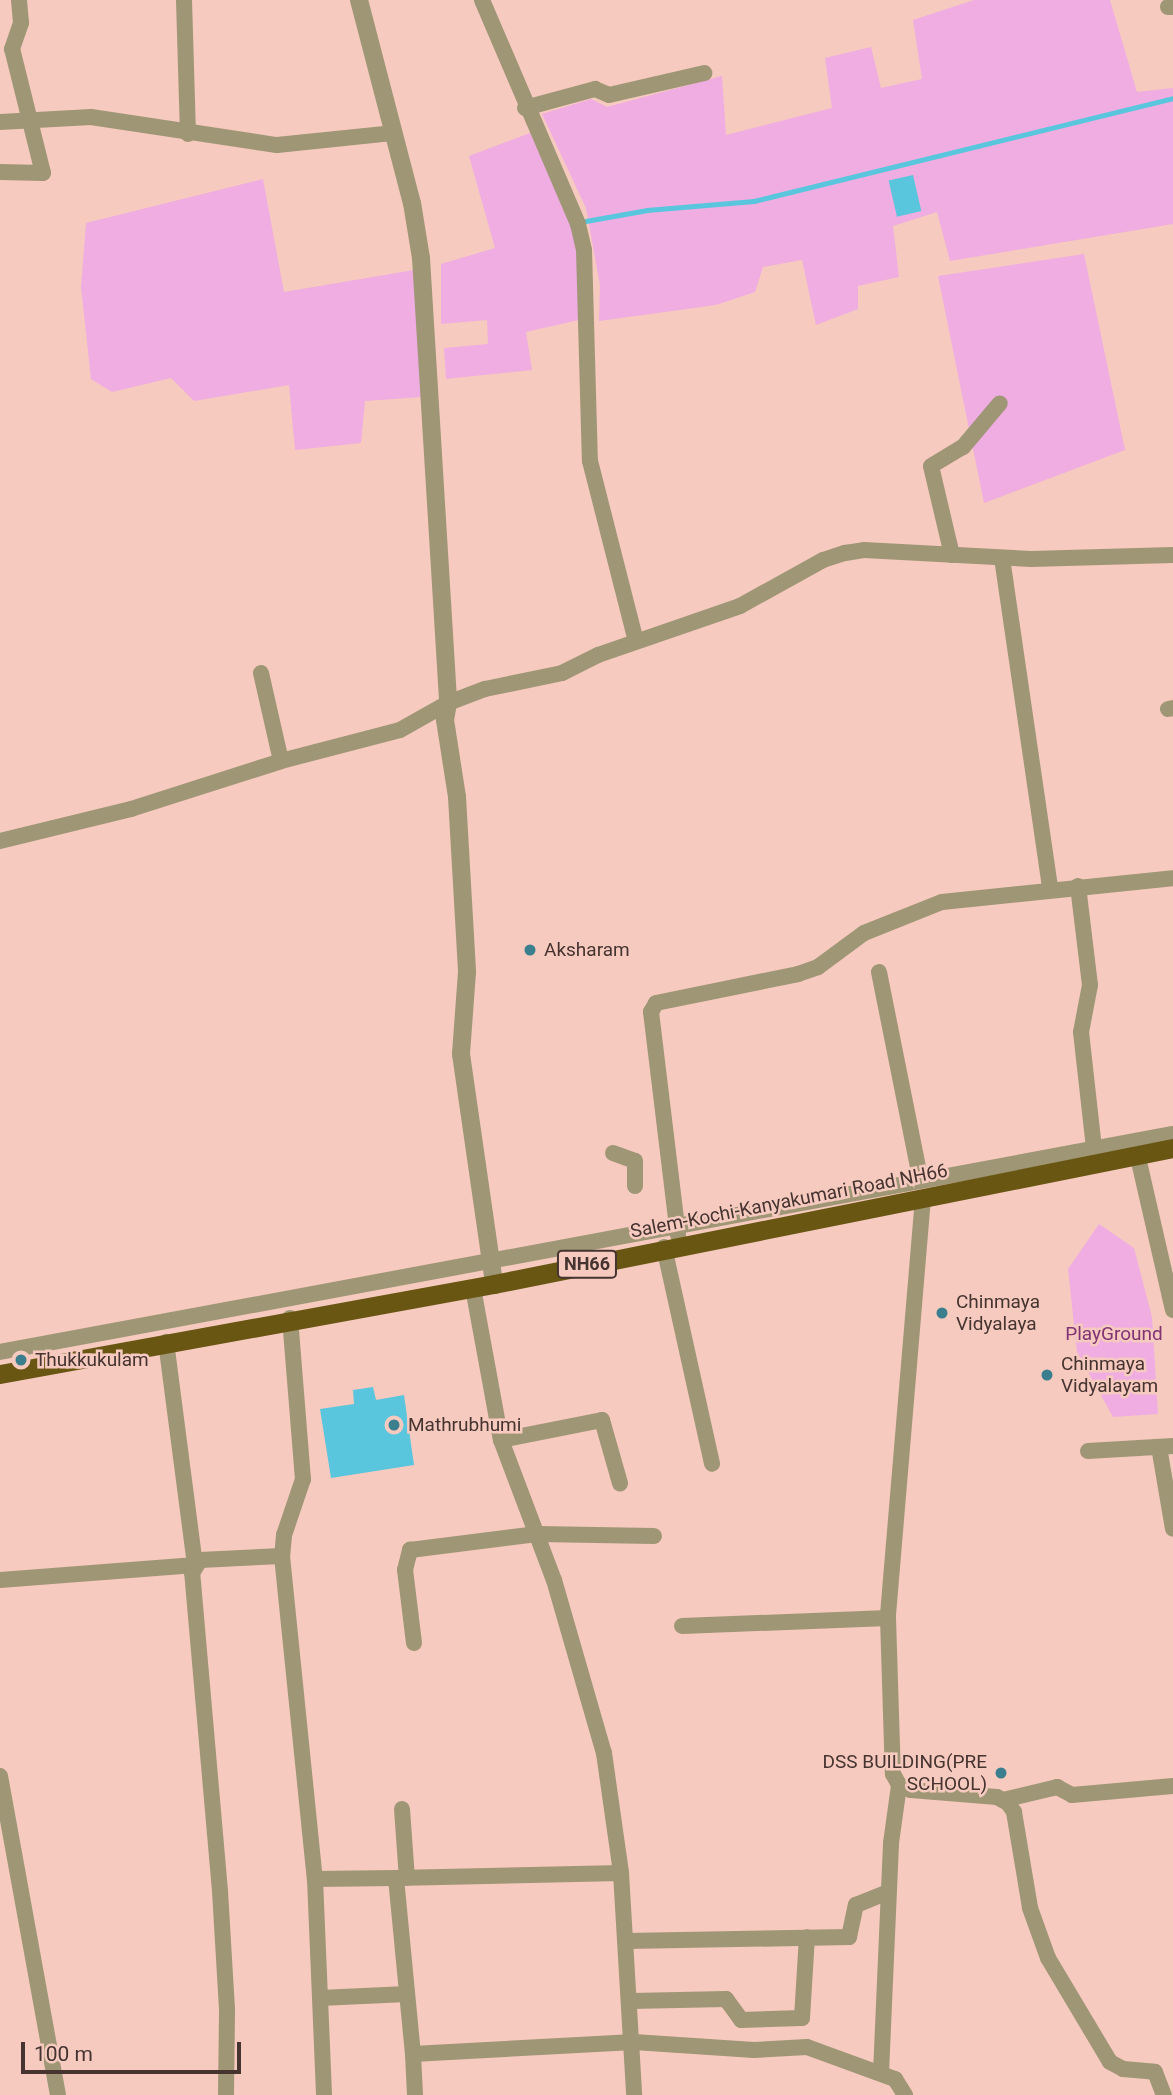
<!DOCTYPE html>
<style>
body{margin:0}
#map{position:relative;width:1173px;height:2095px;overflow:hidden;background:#f6cabf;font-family:Roboto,sans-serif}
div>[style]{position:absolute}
.green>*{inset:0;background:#efade1}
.water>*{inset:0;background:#59c6de;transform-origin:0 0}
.stream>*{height:4.5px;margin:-2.25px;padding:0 2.25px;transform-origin:2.25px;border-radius:2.25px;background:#59c6de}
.minor>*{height:16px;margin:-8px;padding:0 8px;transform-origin:8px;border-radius:8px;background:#9f9675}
.tertiary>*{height:18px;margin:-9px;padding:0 9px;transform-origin:9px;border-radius:9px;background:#9f9675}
.trunk>*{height:19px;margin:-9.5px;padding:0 9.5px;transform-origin:9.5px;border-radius:9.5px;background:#685612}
.dots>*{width:19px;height:19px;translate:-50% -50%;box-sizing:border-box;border:4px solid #f6cabf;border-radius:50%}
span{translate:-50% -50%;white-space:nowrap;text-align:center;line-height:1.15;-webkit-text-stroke:5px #f6cabf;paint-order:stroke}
.shield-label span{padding:2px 5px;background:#f6cabf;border:2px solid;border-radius:5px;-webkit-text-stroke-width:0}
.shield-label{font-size:18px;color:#453430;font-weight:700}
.poi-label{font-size:19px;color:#453430}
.left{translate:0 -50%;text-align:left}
.right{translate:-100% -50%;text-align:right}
.street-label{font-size:19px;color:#453430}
.park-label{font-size:19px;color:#813374}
.scale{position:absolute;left:21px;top:2042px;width:220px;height:32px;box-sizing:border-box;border:4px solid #453430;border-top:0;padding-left:9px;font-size:21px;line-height:24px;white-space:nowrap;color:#453430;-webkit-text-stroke:5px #f6cabf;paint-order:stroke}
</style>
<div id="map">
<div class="green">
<div style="clip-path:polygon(974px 0,1110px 0,1137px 92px,1173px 88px,1173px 224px,950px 261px,937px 212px,893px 226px,899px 277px,858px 286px,858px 309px,816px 325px,802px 260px,763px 267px,755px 292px,716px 305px,599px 321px,600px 285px,586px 208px,542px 114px,591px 99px,607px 107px,722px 76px,726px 135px,832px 108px,825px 58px,871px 47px,881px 88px,922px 79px,913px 20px)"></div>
<div style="clip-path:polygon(530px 133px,572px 220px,580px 280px,579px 320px,526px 332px,532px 370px,446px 379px,444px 348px,488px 344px,487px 320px,441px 324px,441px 264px,495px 248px,469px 156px)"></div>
<div style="clip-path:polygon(263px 179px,284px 292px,414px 270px,422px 397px,365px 401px,361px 443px,295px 450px,289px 385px,194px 401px,171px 378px,112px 392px,91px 379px,81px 287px,86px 223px)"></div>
<div style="clip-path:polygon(1084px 254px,1125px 450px,984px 503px,938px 276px)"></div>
<div style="clip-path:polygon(1099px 1224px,1134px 1248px,1152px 1317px,1158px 1414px,1113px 1417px,1077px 1352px,1068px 1269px)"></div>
</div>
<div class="water">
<div style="left:913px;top:175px;width:37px;height:25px;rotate:77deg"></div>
<div style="clip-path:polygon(373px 1387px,376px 1400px,404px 1395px,414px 1465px,331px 1478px,320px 1409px,354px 1404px,353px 1390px)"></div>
</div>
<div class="stream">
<div style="left:586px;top:221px;width:62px;rotate:-10.2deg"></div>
<div style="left:647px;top:210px;width:107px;rotate:-4.8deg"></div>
<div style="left:754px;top:201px;width:431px;rotate:-13.8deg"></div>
</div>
<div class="minor">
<div style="left:184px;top:0;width:134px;rotate:88.3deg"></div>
<div style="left:482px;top:0;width:244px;rotate:66.8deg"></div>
<div style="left:578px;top:224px;width:27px;rotate:77deg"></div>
<div style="left:584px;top:250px;width:211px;rotate:88.4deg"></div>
<div style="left:590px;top:461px;width:186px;rotate:75.7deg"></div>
<div style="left:1168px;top:7px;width:5px"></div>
<div style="left:525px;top:108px;width:73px;rotate:-15.2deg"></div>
<div style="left:595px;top:89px;width:15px;rotate:23deg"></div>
<div style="left:609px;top:95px;width:98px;rotate:-13deg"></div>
<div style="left:0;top:122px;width:91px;rotate:-3.1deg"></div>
<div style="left:91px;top:117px;width:188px;rotate:8.6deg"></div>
<div style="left:277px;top:145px;width:118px;rotate:-5.9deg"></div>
<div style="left:0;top:172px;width:43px;rotate:1.3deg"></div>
<div style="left:43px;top:173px;width:128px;rotate:-104deg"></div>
<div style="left:12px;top:49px;width:28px;rotate:-71deg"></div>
<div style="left:21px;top:23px;width:23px;rotate:-95deg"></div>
<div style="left:952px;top:555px;width:91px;rotate:-103.3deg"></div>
<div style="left:931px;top:466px;width:37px;rotate:-31deg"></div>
<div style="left:963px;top:447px;width:57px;rotate:-49.9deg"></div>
<div style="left:1002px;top:558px;width:334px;rotate:81.7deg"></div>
<div style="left:261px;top:673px;width:90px;rotate:77.2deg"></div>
<div style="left:1168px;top:709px;width:5px;rotate:-11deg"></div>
<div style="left:0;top:841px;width:135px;rotate:-13.7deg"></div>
<div style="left:131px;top:809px;width:157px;rotate:-17.7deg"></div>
<div style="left:281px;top:761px;width:123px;rotate:-14.6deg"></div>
<div style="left:400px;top:730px;width:55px;rotate:-29.4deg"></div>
<div style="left:448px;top:703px;width:40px;rotate:-21deg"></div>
<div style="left:485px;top:689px;width:79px;rotate:-11.7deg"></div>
<div style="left:562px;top:673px;width:40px;rotate:-26.6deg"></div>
<div style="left:598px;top:655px;width:150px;rotate:-19deg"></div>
<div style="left:740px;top:606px;width:95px;rotate:-29deg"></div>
<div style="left:823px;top:560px;width:23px;rotate:-18deg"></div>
<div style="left:845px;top:553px;width:19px;rotate:-9deg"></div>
<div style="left:864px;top:550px;width:167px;rotate:3.1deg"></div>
<div style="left:1031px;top:559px;width:142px;rotate:-1.6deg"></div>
<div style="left:1078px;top:886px;width:100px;rotate:83.1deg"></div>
<div style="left:1090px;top:985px;width:48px;rotate:100.8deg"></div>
<div style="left:1081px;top:1032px;width:117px;rotate:83.6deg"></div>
<div style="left:879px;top:972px;width:210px;rotate:78.7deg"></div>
<div style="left:613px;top:1153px;width:23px;rotate:20deg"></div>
<div style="left:635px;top:1161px;width:25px;rotate:90deg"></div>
<div style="left:1137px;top:1153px;width:161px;rotate:77.1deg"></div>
<div style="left:923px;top:1198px;width:421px;rotate:94.8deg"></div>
<div style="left:888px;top:1618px;width:156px;rotate:88.2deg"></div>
<div style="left:893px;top:1774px;width:13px;rotate:61deg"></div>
<div style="left:899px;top:1785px;width:13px;rotate:23deg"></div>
<div style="left:911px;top:1790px;width:86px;rotate:4.7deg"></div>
<div style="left:997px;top:1797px;width:13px;rotate:29deg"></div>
<div style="left:1008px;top:1803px;width:11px;rotate:56deg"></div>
<div style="left:1014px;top:1812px;width:97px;rotate:80.5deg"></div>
<div style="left:1030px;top:1908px;width:53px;rotate:70.2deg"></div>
<div style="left:1048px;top:1958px;width:121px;rotate:59.2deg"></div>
<div style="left:1110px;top:2062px;width:15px;rotate:28deg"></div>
<div style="left:1123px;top:2069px;width:32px;rotate:5deg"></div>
<div style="left:1155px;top:2072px;width:25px;rotate:69deg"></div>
<div style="left:678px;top:1235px;width:225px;rotate:-96.9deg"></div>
<div style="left:651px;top:1012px;width:10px;rotate:-61deg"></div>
<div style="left:656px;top:1003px;width:145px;rotate:-11.5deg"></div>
<div style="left:798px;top:974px;width:21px;rotate:-19deg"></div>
<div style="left:818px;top:967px;width:57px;rotate:-36.5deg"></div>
<div style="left:864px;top:933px;width:84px;rotate:-21.7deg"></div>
<div style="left:942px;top:902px;width:232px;rotate:-5.9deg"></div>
<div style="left:664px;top:1247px;width:222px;rotate:77.5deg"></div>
<div style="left:473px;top:1288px;width:155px;rotate:79.6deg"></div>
<div style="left:501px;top:1440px;width:150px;rotate:69.3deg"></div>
<div style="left:554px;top:1580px;width:180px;rotate:73.9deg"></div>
<div style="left:604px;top:1753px;width:121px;rotate:81.9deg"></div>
<div style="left:621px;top:1873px;width:222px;rotate:86.6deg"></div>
<div style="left:290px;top:1318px;width:162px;rotate:85.4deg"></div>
<div style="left:303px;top:1479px;width:59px;rotate:108.7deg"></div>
<div style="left:284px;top:1535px;width:21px;rotate:95deg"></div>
<div style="left:282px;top:1556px;width:325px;rotate:84.2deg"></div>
<div style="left:315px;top:1879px;width:216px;rotate:87.6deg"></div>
<div style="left:0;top:1352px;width:1193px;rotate:-10.53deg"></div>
<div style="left:501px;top:1440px;width:103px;rotate:-11.2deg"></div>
<div style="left:602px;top:1420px;width:66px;rotate:74.1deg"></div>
<div style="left:1159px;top:1447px;width:83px;rotate:80.3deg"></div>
<div style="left:1088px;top:1451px;width:85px;rotate:-3.4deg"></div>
<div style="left:0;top:1580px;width:196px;rotate:-4.4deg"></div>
<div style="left:195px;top:1565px;width:225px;rotate:-97.4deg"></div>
<div style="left:682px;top:1626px;width:206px;rotate:-2.2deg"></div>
<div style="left:414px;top:1643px;width:74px;rotate:-97deg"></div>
<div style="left:405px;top:1570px;width:21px;rotate:-76deg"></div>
<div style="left:410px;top:1550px;width:128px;rotate:-7.2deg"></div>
<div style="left:537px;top:1534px;width:117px;rotate:1deg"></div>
<div style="left:0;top:1776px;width:324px;rotate:79.7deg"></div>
<div style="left:1003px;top:1800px;width:56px;rotate:-13.5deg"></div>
<div style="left:1057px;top:1787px;width:17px;rotate:28deg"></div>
<div style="left:1072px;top:1795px;width:101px;rotate:-5.1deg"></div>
<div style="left:402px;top:1809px;width:69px;rotate:85.9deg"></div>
<div style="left:396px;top:1878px;width:225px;rotate:-1.3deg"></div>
<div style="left:315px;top:1879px;width:81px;rotate:-0.7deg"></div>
<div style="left:396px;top:1878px;width:177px;rotate:84.5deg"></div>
<div style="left:413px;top:2054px;width:221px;rotate:-3.1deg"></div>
<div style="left:634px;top:2042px;width:120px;rotate:3.8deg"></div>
<div style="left:754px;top:2050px;width:53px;rotate:-3.2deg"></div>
<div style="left:807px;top:2047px;width:94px;rotate:20deg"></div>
<div style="left:895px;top:2079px;width:19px;rotate:58deg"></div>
<div style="left:626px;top:1941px;width:223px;rotate:-1deg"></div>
<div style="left:849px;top:1937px;width:33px;rotate:-78deg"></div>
<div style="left:856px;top:1905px;width:35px;rotate:-22deg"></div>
<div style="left:320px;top:1998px;width:87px;rotate:-2.6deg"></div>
<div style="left:631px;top:2001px;width:95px;rotate:-1.2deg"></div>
<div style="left:726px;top:1999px;width:26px;rotate:54deg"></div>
<div style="left:741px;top:2020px;width:61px;rotate:-1.9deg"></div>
<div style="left:802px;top:2018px;width:81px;rotate:-86.5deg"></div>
<div style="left:413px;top:2054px;width:41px;rotate:87.2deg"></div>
<div style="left:881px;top:2073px;width:230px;rotate:-87.5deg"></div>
<div style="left:891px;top:1843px;width:59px;rotate:-82.1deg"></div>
<div style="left:226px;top:2095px;width:86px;rotate:-89.3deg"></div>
<div style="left:227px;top:2009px;width:118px;rotate:-93.4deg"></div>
<div style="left:220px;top:1891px;width:319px;rotate:-95deg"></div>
<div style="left:192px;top:1573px;width:15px;rotate:-58deg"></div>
<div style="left:200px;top:1560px;width:82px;rotate:-2.8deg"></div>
</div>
<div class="tertiary">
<div style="left:359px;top:0;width:210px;rotate:75.4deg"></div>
<div style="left:412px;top:203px;width:56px;rotate:80.7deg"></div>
<div style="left:421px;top:258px;width:446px;rotate:86.5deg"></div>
<div style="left:448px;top:703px;width:17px;rotate:100deg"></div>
<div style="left:445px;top:720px;width:78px;rotate:81.1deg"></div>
<div style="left:457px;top:797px;width:175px;rotate:86.7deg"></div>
<div style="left:467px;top:972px;width:82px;rotate:94.2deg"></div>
<div style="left:461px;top:1054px;width:232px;rotate:81.8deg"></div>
</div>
<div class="trunk">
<div style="left:0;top:1374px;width:502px;rotate:-10.33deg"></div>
<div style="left:494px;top:1284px;width:692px;rotate:-11.33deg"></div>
</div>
<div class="dots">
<div style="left:530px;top:950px;background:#3b7f8e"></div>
<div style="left:942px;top:1313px;background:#3b7f8e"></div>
<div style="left:21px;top:1360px;background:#3b7f8e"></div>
<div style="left:1047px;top:1375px;background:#3b7f8e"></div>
<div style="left:394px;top:1425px;background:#3b7f8e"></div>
<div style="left:1001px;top:1773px;background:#3b7f8e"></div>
</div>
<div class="shield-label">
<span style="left:587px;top:1264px">NH66</span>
</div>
<div class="poi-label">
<span class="left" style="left:544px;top:950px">Aksharam</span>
<span class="left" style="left:956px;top:1313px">Chinmaya<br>Vidyalaya</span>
<span class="left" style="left:35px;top:1360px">Thukkukulam</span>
<span class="left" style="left:1061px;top:1375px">Chinmaya<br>Vidyalayam</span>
<span class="left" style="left:408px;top:1425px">Mathrubhumi</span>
<span class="right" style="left:987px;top:1773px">DSS BUILDING(PRE<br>SCHOOL)</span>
</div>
<div class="street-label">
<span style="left:789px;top:1201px;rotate:-11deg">Salem-Kochi-Kanyakumari Road NH66</span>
</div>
<div class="park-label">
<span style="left:1114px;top:1334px">PlayGround</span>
</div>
<div class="scale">100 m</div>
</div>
